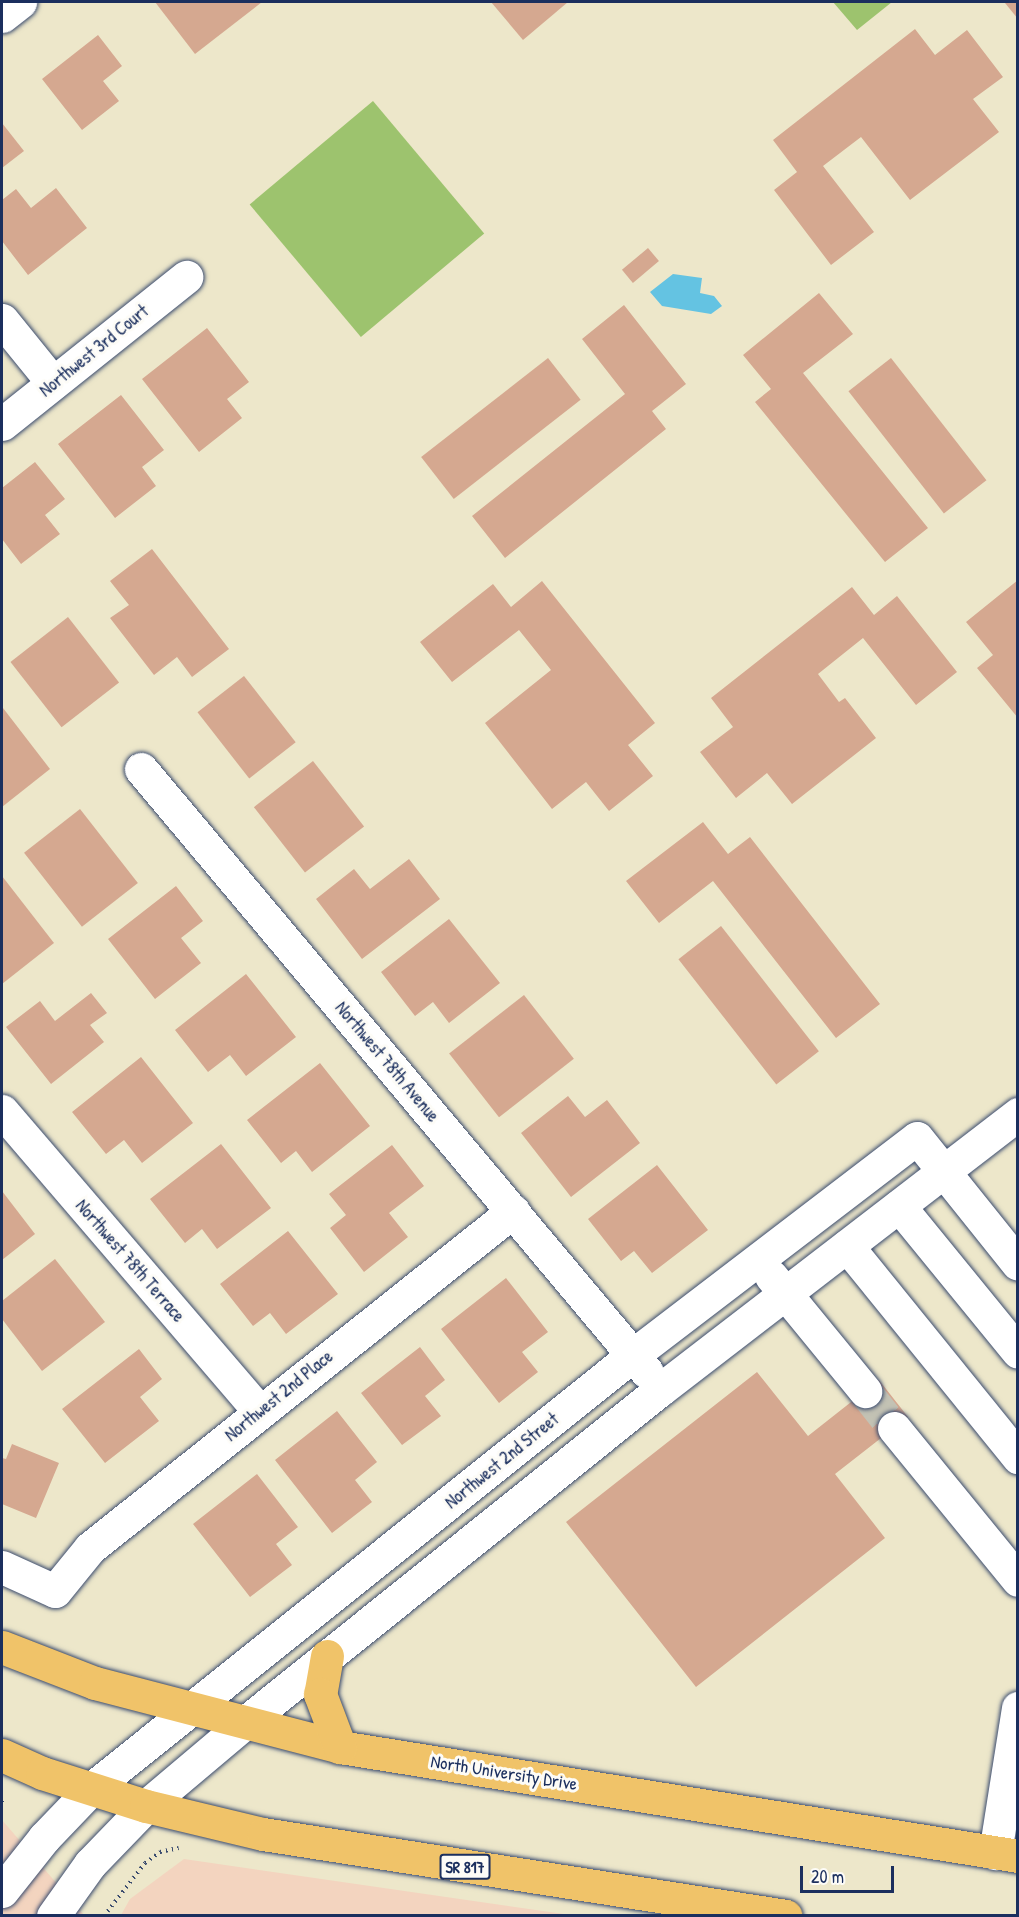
<!DOCTYPE html>
<style>
body{margin:0}
#map{position:relative;width:1019px;height:1917px;overflow:hidden;background:#ede7ca;font-family:"Patrick Hand",sans-serif}
div>[style]{position:absolute}
.built>*{inset:0;background:#f3d4bf}
.green>*{inset:0;background:#9dc36e;transform-origin:0 0}
.water>*{inset:0;background:#64c3e2}
.building>*{inset:0;background:#d5a890;transform-origin:0 0}
.minor-tunnel>*{height:33px;margin-top:-16.5px;transform-origin:0;background:repeating-linear-gradient(90deg,#c3c2b4 0 33px,transparent 0 49px)}
.path>*{height:4px;margin-top:-2px;transform-origin:0;background:repeating-linear-gradient(90deg,#3a4b6e 0 1.5px,transparent 0 6px)}
.roads{filter:drop-shadow(0 0 2px #3a4b6e) drop-shadow(0 0 2px #3a4b6e)}
.minor>*{height:33px;margin:-16.5px;padding:0 16.5px;transform-origin:16.5px;border-radius:16.5px;background:#fff}
.major>*{height:33px;margin:-16.5px;padding:0 16.5px;transform-origin:16.5px;border-radius:16.5px;background:#f0c369}
span{translate:-50% -50%;white-space:nowrap;text-align:center;line-height:1.15;-webkit-text-stroke:6px #fdfcf7;paint-order:stroke}
.shield-label span{padding:2px 4px;background:#fdfcf7;border:2px solid;border-radius:4px;-webkit-text-stroke-width:0}
.shield-label{font-size:16px;color:#1b2f5e;font-weight:700}
.street-label{font-size:18px;color:#1b2f5e}
.frame{position:absolute;inset:0;border:3px solid #1b2f5e;pointer-events:none}
.scale{position:absolute;left:800px;top:1866px;width:94px;height:27px;box-sizing:border-box;border:3px solid #1b2f5e;border-top:0;padding-left:8px;font-size:18px;line-height:21px;white-space:nowrap;color:#1b2f5e;-webkit-text-stroke:4px #fdfcf7;paint-order:stroke}
</style>
<div id="map">
<div class="built">
<div style="clip-path:polygon(2px 1820px,84px 1915px,2px 1915px)"></div>
<div style="clip-path:polygon(184px 1859px,571px 1915px,121px 1915px,130px 1899px)"></div>
</div>
<div class="green">
<div style="clip-path:polygon(833px 2px,892px 2px,857px 30px)"></div>
<div style="left:373px;top:101px;width:173px;height:161px;rotate:50deg"></div>
</div>
<div class="water">
<div style="clip-path:polygon(673px 274px,702px 278px,700px 293px,714px 296px,722px 306px,711px 314px,662px 306px,650px 292px)"></div>
</div>
<div class="building">
<div style="clip-path:polygon(155px 2px,262px 2px,195px 54px)"></div>
<div style="clip-path:polygon(491px 2px,568px 2px,523px 40px)"></div>
<div style="clip-path:polygon(1018px 2px,1018px 19px,1005px 3px)"></div>
<div style="clip-path:polygon(915px 29px,935px 55px,967px 30px,1003px 77px,973px 99px,999px 132px,910px 200px,861px 137px,823px 166px,874px 232px,831px 265px,774px 190px,797px 172px,773px 140px)"></div>
<div style="clip-path:polygon(98px 35px,122px 66px,103px 81px,119px 101px,82px 130px,42px 79px)"></div>
<div style="clip-path:polygon(2px 123px,24px 151px,2px 168px)"></div>
<div style="clip-path:polygon(56px 188px,87px 228px,28px 275px,2px 241px,2px 200px,16px 189px,31px 208px)"></div>
<div style="left:648px;top:248px;width:17px;height:34px;rotate:50deg"></div>
<div style="clip-path:polygon(819px 293px,853px 334px,803px 373px,928px 528px,885px 562px,755px 402px,771px 389px,743px 355px)"></div>
<div style="clip-path:polygon(624px 305px,686px 384px,652px 411px,666px 429px,505px 558px,472px 516px,625px 394px,582px 339px)"></div>
<div style="clip-path:polygon(207px 328px,249px 382px,227px 399px,242px 418px,199px 452px,142px 379px)"></div>
<div style="left:548px;top:358px;width:53px;height:161px;rotate:52deg"></div>
<div style="left:891px;top:358px;width:155px;height:54px;rotate:52deg"></div>
<div style="clip-path:polygon(121px 395px,164px 450px,142px 467px,156px 486px,115px 518px,58px 444px)"></div>
<div style="clip-path:polygon(35px 462px,65px 499px,45px 515px,60px 534px,21px 564px,2px 539px,2px 488px)"></div>
<div style="clip-path:polygon(152px 549px,229px 649px,192px 677px,177px 657px,154px 675px,110px 618px,129px 605px,110px 581px)"></div>
<div style="clip-path:polygon(1018px 580px,1018px 718px,977px 668px,993px 655px,966px 622px)"></div>
<div style="clip-path:polygon(542px 581px,655px 723px,628px 745px,653px 776px,609px 811px,586px 782px,552px 809px,485px 723px,551px 670px,519px 630px,452px 682px,420px 642px,493px 584px,511px 607px)"></div>
<div style="clip-path:polygon(852px 587px,874px 615px,897px 596px,957px 672px,916px 705px,863px 638px,818px 674px,839px 702px,845px 698px,876px 738px,792px 804px,767px 773px,736px 798px,700px 752px,733px 727px,711px 698px)"></div>
<div style="left:68px;top:617px;width:83px;height:73px;rotate:52deg"></div>
<div style="left:244px;top:676px;width:84px;height:59px;rotate:52deg"></div>
<div style="clip-path:polygon(3px 708px,50px 769px,2px 807px,2px 709px)"></div>
<div style="left:313px;top:761px;width:83px;height:75px;rotate:52deg"></div>
<div style="left:80px;top:809px;width:94px;height:71px;rotate:52deg"></div>
<div style="clip-path:polygon(703px 822px,728px 854px,750px 837px,880px 1004px,836px 1038px,713px 881px,659px 923px,626px 881px)"></div>
<div style="clip-path:polygon(409px 859px,440px 899px,362px 959px,316px 899px,354px 869px,370px 889px)"></div>
<div style="clip-path:polygon(2px 876px,54px 943px,2px 984px)"></div>
<div style="clip-path:polygon(176px 886px,203px 921px,181px 938px,201px 963px,155px 999px,108px 939px)"></div>
<div style="clip-path:polygon(449px 919px,500px 983px,449px 1023px,433px 1002px,415px 1016px,381px 972px)"></div>
<div style="left:721px;top:926px;width:159px;height:54px;rotate:52deg"></div>
<div style="clip-path:polygon(246px 974px,296px 1037px,246px 1076px,230px 1055px,208px 1072px,175px 1030px)"></div>
<div style="clip-path:polygon(91px 993px,107px 1013px,90px 1025px,104px 1042px,51px 1084px,6px 1027px,40px 1001px,55px 1021px)"></div>
<div style="left:524px;top:995px;width:81px;height:95px;rotate:52deg"></div>
<div style="clip-path:polygon(141px 1057px,193px 1123px,142px 1163px,124px 1140px,106px 1154px,72px 1112px)"></div>
<div style="clip-path:polygon(320px 1063px,370px 1126px,312px 1172px,296px 1151px,281px 1163px,247px 1120px)"></div>
<div style="clip-path:polygon(568px 1096px,585px 1117px,607px 1100px,640px 1143px,571px 1197px,521px 1133px)"></div>
<div style="clip-path:polygon(221px 1144px,271px 1208px,217px 1249px,202px 1229px,185px 1243px,150px 1199px)"></div>
<div style="clip-path:polygon(392px 1145px,424px 1186px,389px 1213px,408px 1237px,364px 1272px,330px 1228px,346px 1215px,329px 1194px)"></div>
<div style="clip-path:polygon(657px 1165px,708px 1230px,652px 1273px,634px 1251px,621px 1261px,588px 1219px)"></div>
<div style="clip-path:polygon(2px 1191px,35px 1234px,2px 1260px)"></div>
<div style="clip-path:polygon(288px 1231px,338px 1294px,286px 1334px,270px 1313px,253px 1326px,220px 1284px)"></div>
<div style="clip-path:polygon(55px 1259px,105px 1322px,42px 1371px,2px 1319px,2px 1301px)"></div>
<div style="clip-path:polygon(506px 1278px,548px 1332px,522px 1352px,538px 1372px,499px 1403px,441px 1329px)"></div>
<div style="clip-path:polygon(420px 1347px,445px 1380px,425px 1396px,441px 1416px,402px 1445px,361px 1393px)"></div>
<div style="clip-path:polygon(139px 1349px,162px 1379px,140px 1397px,159px 1421px,105px 1463px,62px 1409px)"></div>
<div style="clip-path:polygon(757px 1372px,808px 1436px,879px 1380px,908px 1417px,835px 1474px,885px 1538px,696px 1687px,566px 1522px)"></div>
<div style="clip-path:polygon(337px 1411px,377px 1462px,355px 1480px,372px 1502px,332px 1533px,275px 1460px)"></div>
<div style="clip-path:polygon(12px 1444px,59px 1463px,36px 1518px,2px 1504px,2px 1458px,6px 1459px)"></div>
<div style="clip-path:polygon(257px 1474px,298px 1527px,276px 1544px,292px 1565px,250px 1597px,193px 1524px)"></div>
</div>
<div class="minor-tunnel">
<div style="left:865px;top:1391px;width:47px;rotate:51.9deg"></div>
</div>
<div class="path">
<div style="left:2px;top:1802px;width:1px;rotate:-90deg"></div>
<div style="left:104px;top:1916px;width:67px;rotate:-52.3deg"></div>
<div style="left:145px;top:1863px;width:19px;rotate:-36deg"></div>
<div style="left:160px;top:1852px;width:19px;rotate:-12deg"></div>
</div>
<div class="roads">
<div class="minor">
<div style="left:2px;top:16px;width:23px;rotate:-38deg"></div>
<div style="left:2px;top:320px;width:81px;rotate:51deg"></div>
<div style="left:2px;top:424px;width:236px;rotate:-38.6deg"></div>
<div style="left:141px;top:769px;width:787px;rotate:50deg"></div>
<div style="left:2px;top:1111px;width:395px;rotate:49.4deg"></div>
<div style="left:899px;top:1206px;width:188px;rotate:50.8deg"></div>
<div style="left:847px;top:1246px;width:272px;rotate:51deg"></div>
<div style="left:771px;top:1276px;width:149px;rotate:50.7deg"></div>
<div style="left:894px;top:1428px;width:196px;rotate:50.8deg"></div>
<div style="left:2px;top:1567px;width:58px;rotate:24.4deg"></div>
<div style="left:55px;top:1591px;width:55px;rotate:-50.9deg"></div>
<div style="left:90px;top:1548px;width:541px;rotate:-38.54deg"></div>
<div style="left:995px;top:1853px;width:147px;rotate:-81deg"></div>
<div style="left:2px;top:1891px;width:68px;rotate:-51.6deg"></div>
<div style="left:44px;top:1838px;width:68px;rotate:-46.2deg"></div>
<div style="left:91px;top:1789px;width:694px;rotate:-38.69deg"></div>
<div style="left:633px;top:1355px;width:357px;rotate:-37.4deg"></div>
<div style="left:917px;top:1138px;width:161px;rotate:51.3deg"></div>
<div style="left:53px;top:1916px;width:64px;rotate:-54.6deg"></div>
<div style="left:90px;top:1864px;width:81px;rotate:-46deg"></div>
<div style="left:146px;top:1806px;width:132px;rotate:-40.1deg"></div>
<div style="left:247px;top:1721px;width:531px;rotate:-38.73deg"></div>
<div style="left:661px;top:1389px;width:451px;rotate:-37.6deg"></div>
</div>
<div class="major">
<div style="left:2px;top:1647px;width:100px;rotate:21.2deg"></div>
<div style="left:95px;top:1683px;width:253px;rotate:14.6deg"></div>
<div style="left:340px;top:1747px;width:687px;rotate:9.13deg"></div>
<div style="left:327px;top:1656px;width:39px;rotate:100deg"></div>
<div style="left:320px;top:1694px;width:57px;rotate:69.3deg"></div>
<div style="left:2px;top:1755px;width:44px;rotate:24.2deg"></div>
<div style="left:42px;top:1773px;width:109px;rotate:17.6deg"></div>
<div style="left:146px;top:1806px;width:120px;rotate:13.5deg"></div>
<div style="left:263px;top:1834px;width:529px;rotate:8.91deg"></div>
</div>
</div>
<div class="shield-label">
<span style="left:465px;top:1867px">SR 817</span>
</div>
<div class="street-label">
<span style="left:94px;top:351px;rotate:-39deg">Northwest 3rd Court</span>
<span style="left:387px;top:1062px;rotate:50deg">Northwest 78th Avenue</span>
<span style="left:130px;top:1261px;rotate:49deg">Northwest 78th Terrace</span>
<span style="left:279px;top:1396px;rotate:-39deg">Northwest 2nd Place</span>
<span style="left:502px;top:1461px;rotate:-39deg">Northwest 2nd Street</span>
<span style="left:504px;top:1773px;rotate:9deg">North University Drive</span>
</div>
<div class="frame"></div>
<div class="scale">20 m</div>
</div>
